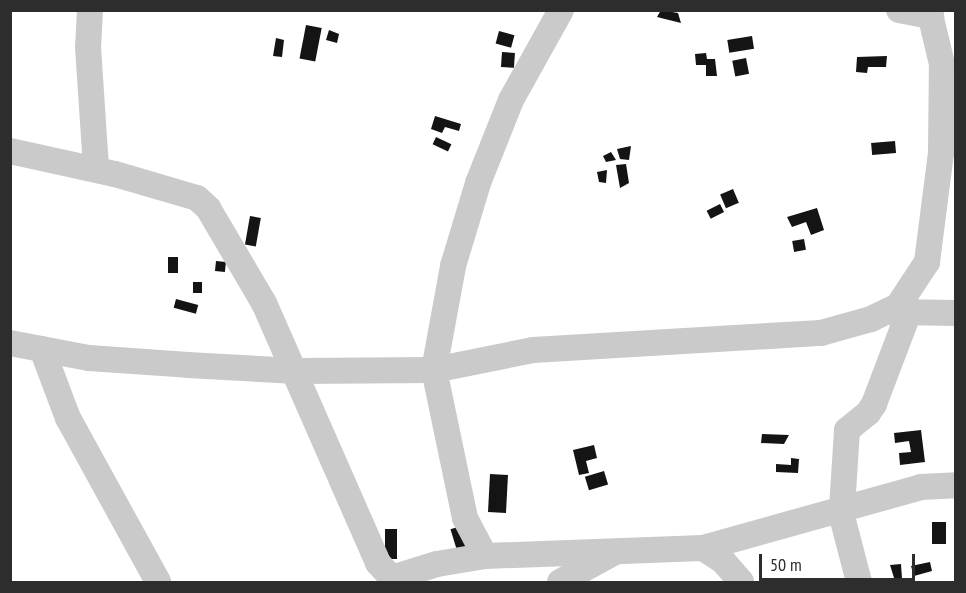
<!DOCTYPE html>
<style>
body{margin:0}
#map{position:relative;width:966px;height:593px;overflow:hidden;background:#fff;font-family:"PT Sans Narrow",sans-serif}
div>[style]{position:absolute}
.building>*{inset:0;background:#141414;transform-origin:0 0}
.street>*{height:26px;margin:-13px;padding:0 13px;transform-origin:13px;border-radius:13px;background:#cacaca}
span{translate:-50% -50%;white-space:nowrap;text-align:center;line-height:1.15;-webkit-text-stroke:6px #fff;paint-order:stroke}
.frame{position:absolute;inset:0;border:12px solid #2d2d2d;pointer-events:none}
.scale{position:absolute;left:759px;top:554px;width:156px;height:27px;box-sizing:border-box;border:3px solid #2d2d2d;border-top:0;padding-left:8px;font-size:18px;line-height:21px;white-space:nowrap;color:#2d2d2d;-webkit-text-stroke:4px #fff;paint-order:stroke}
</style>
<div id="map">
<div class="building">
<div style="clip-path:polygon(661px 10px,678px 13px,681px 23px,657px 17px)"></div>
<div style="left:306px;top:25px;width:16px;height:34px;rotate:11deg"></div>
<div style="clip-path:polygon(329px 30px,339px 34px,337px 43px,326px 40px)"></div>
<div style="left:499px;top:31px;width:16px;height:13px;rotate:15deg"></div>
<div style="left:752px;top:36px;width:13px;height:25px;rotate:81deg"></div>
<div style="clip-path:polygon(276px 38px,284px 40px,282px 57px,273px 56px)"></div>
<div style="left:502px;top:52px;width:13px;height:15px;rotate:4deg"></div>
<div style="clip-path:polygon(706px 53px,707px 59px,715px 59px,717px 76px,706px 76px,706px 65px,696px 65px,695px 54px)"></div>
<div style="clip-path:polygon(887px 56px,886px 67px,868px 67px,867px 73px,856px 72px,857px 57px)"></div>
<div style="left:746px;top:58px;width:16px;height:14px;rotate:79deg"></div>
<div style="clip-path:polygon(435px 116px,461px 124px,459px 131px,445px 127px,442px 133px,431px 129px)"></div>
<div style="left:436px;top:137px;width:17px;height:8px;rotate:25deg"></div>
<div style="left:895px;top:141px;width:12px;height:24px;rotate:85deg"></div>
<div style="clip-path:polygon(631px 146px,629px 160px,620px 159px,617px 149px)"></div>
<div style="clip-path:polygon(611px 152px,616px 160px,606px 162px,603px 156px)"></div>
<div style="clip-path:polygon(626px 164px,629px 183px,620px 188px,616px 165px)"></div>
<div style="clip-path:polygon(607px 170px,606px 183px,599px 182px,597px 172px)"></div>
<div style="left:733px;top:189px;width:15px;height:14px;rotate:67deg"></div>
<div style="left:720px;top:204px;width:9px;height:15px;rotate:63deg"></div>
<div style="clip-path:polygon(817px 208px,824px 230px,811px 235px,806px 222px,792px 227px,787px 217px)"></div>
<div style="left:250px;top:216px;width:11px;height:29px;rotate:10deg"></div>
<div style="left:804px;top:239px;width:11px;height:12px;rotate:80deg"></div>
<div style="left:168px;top:257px;width:10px;height:16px"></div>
<div style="left:216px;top:261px;width:10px;height:10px;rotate:6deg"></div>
<div style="left:193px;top:282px;width:9px;height:11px"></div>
<div style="left:176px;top:299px;width:23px;height:9px;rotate:15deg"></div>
<div style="clip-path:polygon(921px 430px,925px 462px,900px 465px,899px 453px,911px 452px,909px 441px,895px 443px,894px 433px)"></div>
<div style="clip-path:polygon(762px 434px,789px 435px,784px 444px,761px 443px)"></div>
<div style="clip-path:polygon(594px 445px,597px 458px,586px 461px,589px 473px,579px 475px,573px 450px)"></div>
<div style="clip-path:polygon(791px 458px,799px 459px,798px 473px,776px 472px,776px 464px,791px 465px)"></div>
<div style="left:604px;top:471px;width:14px;height:20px;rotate:73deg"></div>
<div style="left:490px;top:474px;width:18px;height:38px;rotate:3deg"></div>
<div style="left:932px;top:522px;width:14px;height:22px"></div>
<div style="left:461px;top:526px;width:27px;height:11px;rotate:73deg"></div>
<div style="left:385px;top:529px;width:12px;height:30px"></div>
<div style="clip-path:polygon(930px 562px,932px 571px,914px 576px,911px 566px)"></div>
<div style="clip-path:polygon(901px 564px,902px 579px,895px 581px,890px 565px)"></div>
</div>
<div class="street">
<div style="left:90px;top:10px;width:37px;rotate:93deg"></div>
<div style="left:88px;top:47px;width:122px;rotate:86.2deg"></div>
<div style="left:899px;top:10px;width:33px;rotate:11deg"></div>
<div style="left:10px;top:151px;width:107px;rotate:12.4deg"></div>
<div style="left:115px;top:174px;width:85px;rotate:16.3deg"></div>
<div style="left:197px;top:198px;width:15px;rotate:42deg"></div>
<div style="left:208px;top:208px;width:110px;rotate:59.5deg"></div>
<div style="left:264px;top:303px;width:284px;rotate:66.3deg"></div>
<div style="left:378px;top:563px;width:21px;rotate:47deg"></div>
<div style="left:392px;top:578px;width:47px;rotate:-17.3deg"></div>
<div style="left:437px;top:564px;width:49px;rotate:-9.5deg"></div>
<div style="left:485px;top:556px;width:218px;rotate:-2.1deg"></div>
<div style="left:703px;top:548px;width:24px;rotate:33deg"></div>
<div style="left:723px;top:561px;width:28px;rotate:49deg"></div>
<div style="left:893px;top:312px;width:63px;rotate:0.9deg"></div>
<div style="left:10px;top:343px;width:80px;rotate:10.8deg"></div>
<div style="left:89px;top:358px;width:99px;rotate:4deg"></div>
<div style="left:188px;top:365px;width:108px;rotate:3.2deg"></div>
<div style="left:296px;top:371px;width:138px;rotate:-0.4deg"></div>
<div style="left:434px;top:370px;width:101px;rotate:-11.4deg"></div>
<div style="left:533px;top:350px;width:289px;rotate:-3.4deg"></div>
<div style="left:821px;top:333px;width:52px;rotate:-15.6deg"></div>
<div style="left:871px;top:319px;width:30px;rotate:-26deg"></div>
<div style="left:898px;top:306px;width:53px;rotate:-56.6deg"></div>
<div style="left:927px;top:262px;width:110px;rotate:-82.7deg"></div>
<div style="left:941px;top:153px;width:89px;rotate:-89.4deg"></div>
<div style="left:942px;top:64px;width:56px;rotate:-103.5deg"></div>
<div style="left:42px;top:349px;width:74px;rotate:69.4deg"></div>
<div style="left:68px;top:418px;width:187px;rotate:61.2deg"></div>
<div style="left:842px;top:508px;width:78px;rotate:-86.3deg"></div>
<div style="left:847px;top:430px;width:27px;rotate:-39deg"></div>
<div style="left:868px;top:413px;width:11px;rotate:-56deg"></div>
<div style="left:874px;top:404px;width:98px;rotate:-69.2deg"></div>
<div style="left:840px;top:509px;width:75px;rotate:75.4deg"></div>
<div style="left:703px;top:548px;width:226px;rotate:-15.6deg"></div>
<div style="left:921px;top:487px;width:35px;rotate:-3deg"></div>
<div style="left:485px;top:556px;width:43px;rotate:-117.8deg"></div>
<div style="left:465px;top:518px;width:151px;rotate:-101.8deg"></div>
<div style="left:434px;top:370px;width:106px;rotate:-79.6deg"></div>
<div style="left:453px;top:266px;width:87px;rotate:-73.2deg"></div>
<div style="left:478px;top:183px;width:89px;rotate:-68.3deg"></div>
<div style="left:511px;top:100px;width:103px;rotate:-60.9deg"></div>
<div style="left:560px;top:582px;width:63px;rotate:-28.6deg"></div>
</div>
<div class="frame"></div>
<div class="scale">50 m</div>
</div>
